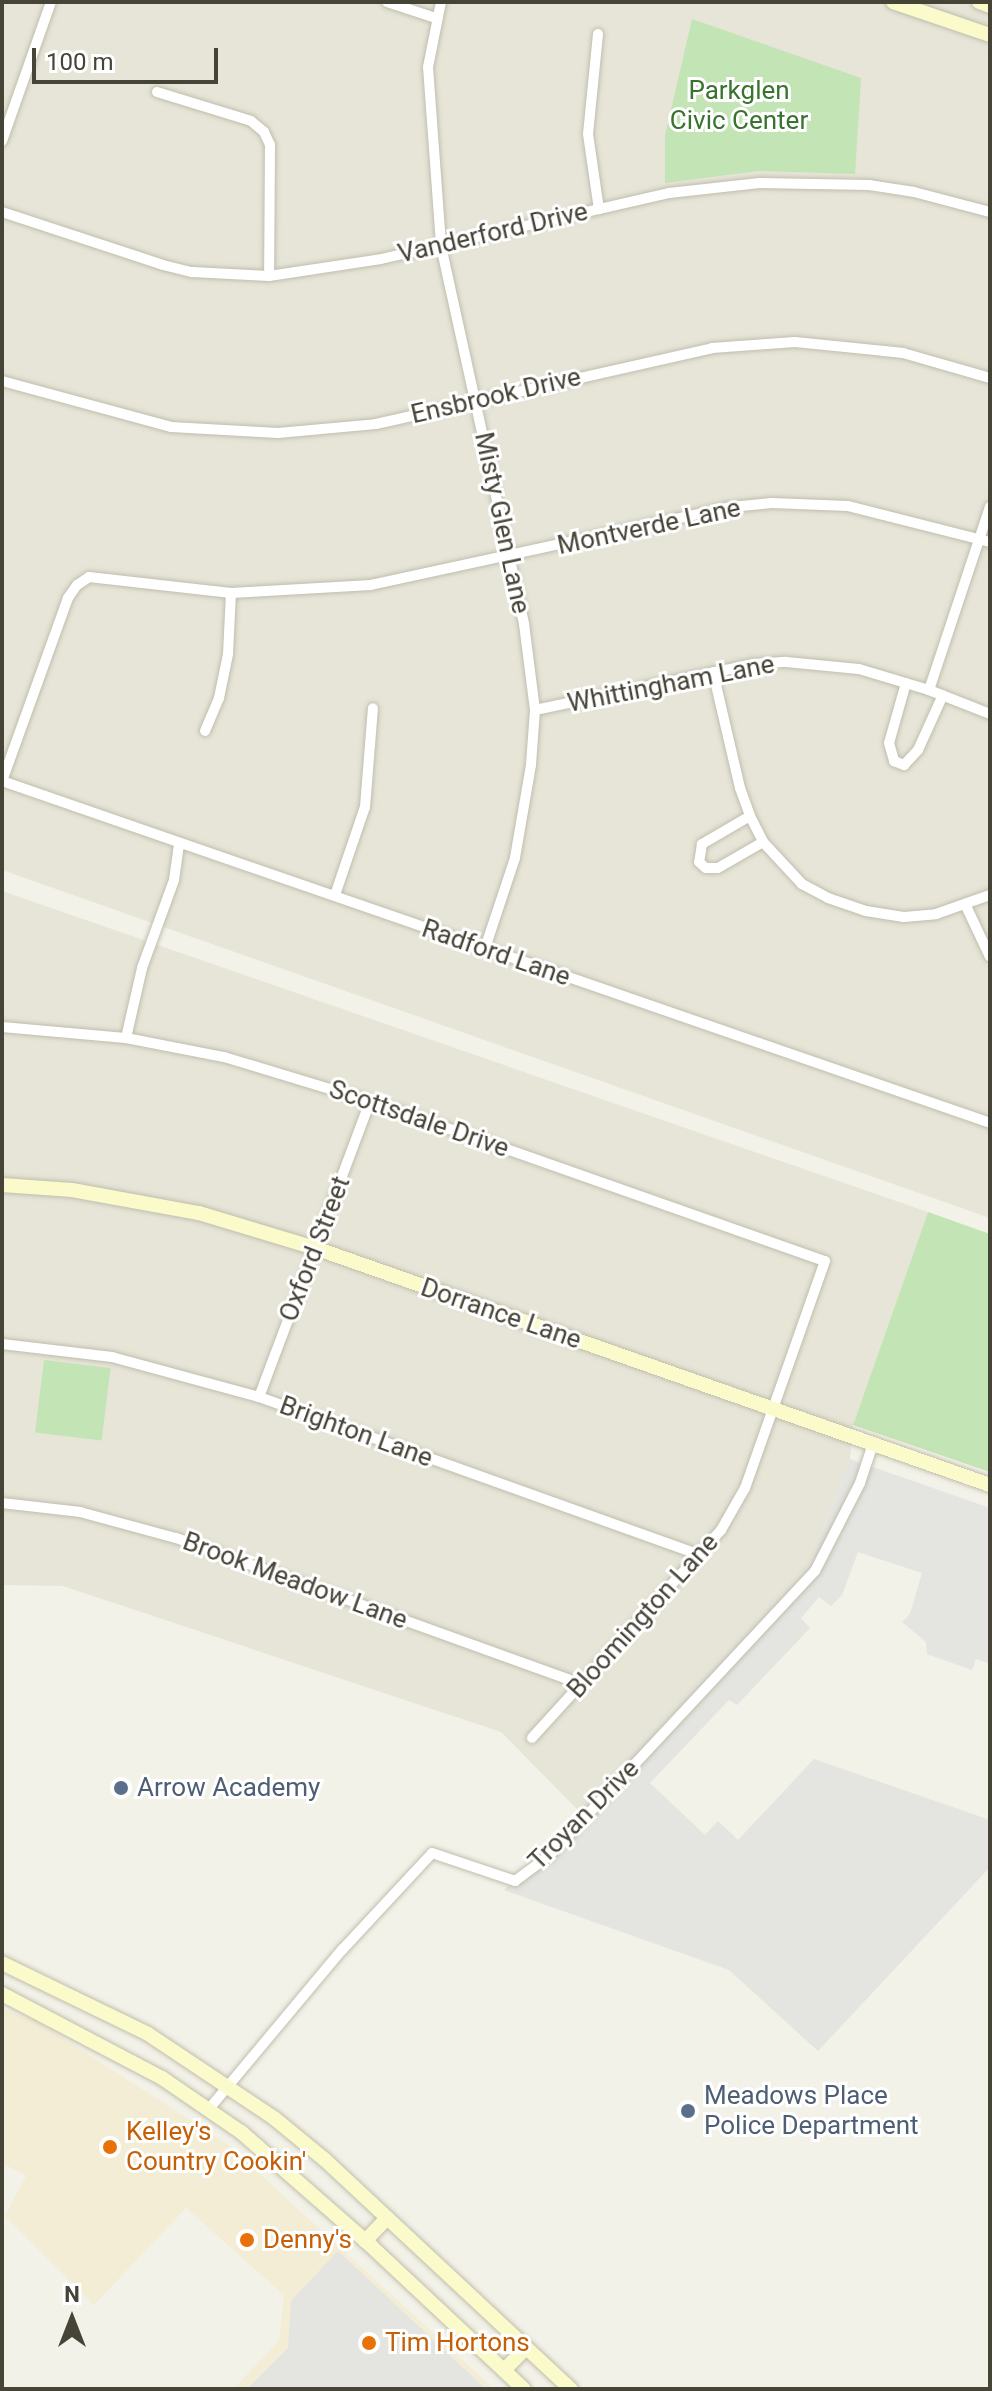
<!DOCTYPE html>
<style>
body{margin:0}
#map{position:relative;width:992px;height:2391px;overflow:hidden;background:#f3f2e8;font-family:Roboto,sans-serif}
div>[style]{position:absolute}
.residential>*{inset:0;background:#e6e5d7}
.commercial>*{inset:0;background:#f3edd5}
.green>*{inset:0;background:#c3e4b4;transform-origin:0 0}
.parking>*{inset:0;background:#e4e4e0}
.roads{filter:drop-shadow(0 0 2px #c0beae) drop-shadow(0 0 2px #c0beae)}
.street>*{height:10px;margin:-5px;padding:0 5px;transform-origin:5px;border-radius:5px;background:#fff}
.secondary>*{height:14px;margin:-7px;padding:0 7px;transform-origin:7px;border-radius:7px;background:#fafacb}
.dots>*{width:22px;height:22px;translate:-50% -50%;box-sizing:border-box;border:4px solid #fff;border-radius:50%}
span{translate:-50% -50%;white-space:nowrap;text-align:center;line-height:1.15;-webkit-text-stroke:6px #fff;paint-order:stroke}
.park-label{font-size:26px;color:#39732f}
.street-label{font-size:26px;color:#464337}
.service-label{font-size:26px;color:#4e5e75}
.left{translate:0 -50%;text-align:left}
.food-label{font-size:26px;color:#c56008}
.frame{position:absolute;inset:0;border:4px solid #464337;pointer-events:none}
.north{position:absolute;left:32px;top:2279px;width:80px;height:80px;-webkit-text-stroke:6px #fff;paint-order:stroke;rotate:0deg;font-size:22px;font-weight:700;line-height:32px;text-align:center;color:#464337}
.north::after{content:'';display:block;margin:auto;width:28px;height:36px;background:#464337;clip-path:polygon(50% 0,100% 100%,50% 72%,0 100%)}
.scale{position:absolute;left:32px;top:48px;width:186px;height:36px;box-sizing:border-box;border:4px solid #464337;border-top:0;padding-left:10px;font-size:24px;line-height:28px;white-space:nowrap;color:#464337;-webkit-text-stroke:6px #fff;paint-order:stroke}
</style>
<div id="map">
<div class="residential">
<div style="clip-path:polygon(2px 2px,990px 2px,990px 1218px,2px 870px)"></div>
<div style="clip-path:polygon(2px 891px,928px 1212px,853px 1425px,850px 1459px,809px 1566px,579px 1811px,501px 1732px,63px 1586px,2px 1585px)"></div>
</div>
<div class="commercial">
<div style="clip-path:polygon(2px 2009px,38px 2022px,227px 2144px,494px 2389px,233px 2389px,279px 2341px,284px 2295px,186px 2208px,94px 2305px,5px 2216px,26px 2176px,2px 2163px)"></div>
</div>
<div class="green">
<div style="clip-path:polygon(692px 19px,861px 78px,855px 174px,758px 171px,665px 183px,665px 136px)"></div>
<div style="clip-path:polygon(928px 1212px,990px 1234px,990px 1472px,853px 1425px)"></div>
<div style="left:44px;top:1360px;width:67px;height:73px;rotate:7deg"></div>
</div>
<div class="parking">
<div style="clip-path:polygon(850px 1459px,990px 1508px,990px 1664px,976px 1659px,972px 1670px,927px 1654px,926px 1642px,902px 1622px,910px 1614px,922px 1573px,858px 1552px,842px 1595px,831px 1606px,819px 1597px,801px 1618px,810px 1628px,737px 1705px,729px 1700px,650px 1783px,705px 1835px,718px 1821px,738px 1840px,814px 1759px,990px 1820px,990px 1867px,818px 2051px,729px 1970px,504px 1890px,809px 1566px)"></div>
<div style="clip-path:polygon(338px 2251px,486px 2389px,247px 2389px,288px 2348px,291px 2301px)"></div>
</div>
<div class="roads">
<div class="street">
<div style="left:387px;top:2px;width:52px;rotate:18.1deg"></div>
<div style="left:441px;top:2px;width:66px;rotate:101.3deg"></div>
<div style="left:428px;top:67px;width:179px;rotate:85.8deg"></div>
<div style="left:441px;top:246px;width:387px;rotate:77.6deg"></div>
<div style="left:524px;top:624px;width:87px;rotate:82.7deg"></div>
<div style="left:535px;top:710px;width:55px;rotate:94.2deg"></div>
<div style="left:531px;top:765px;width:94px;rotate:99.8deg"></div>
<div style="left:515px;top:858px;width:95px;rotate:108.4deg"></div>
<div style="left:598px;top:34px;width:100px;rotate:95.7deg"></div>
<div style="left:588px;top:134px;width:76px;rotate:81.7deg"></div>
<div style="left:157px;top:92px;width:98px;rotate:17.1deg"></div>
<div style="left:251px;top:121px;width:17px;rotate:40deg"></div>
<div style="left:264px;top:132px;width:14px;rotate:65deg"></div>
<div style="left:270px;top:145px;width:131px;rotate:90.4deg"></div>
<div style="left:2px;top:141px;width:147px;rotate:-70.6deg"></div>
<div style="left:2px;top:212px;width:169px;rotate:18.2deg"></div>
<div style="left:163px;top:265px;width:30px;rotate:14deg"></div>
<div style="left:192px;top:272px;width:77px;rotate:3deg"></div>
<div style="left:269px;top:276px;width:113px;rotate:-8.6deg"></div>
<div style="left:381px;top:259px;width:295px;rotate:-12.9deg"></div>
<div style="left:669px;top:193px;width:91px;rotate:-6.3deg"></div>
<div style="left:759px;top:183px;width:110px;rotate:1deg"></div>
<div style="left:869px;top:185px;width:46px;rotate:8.8deg"></div>
<div style="left:914px;top:192px;width:79px;rotate:14.7deg"></div>
<div style="left:2px;top:381px;width:175px;rotate:15.2deg"></div>
<div style="left:171px;top:427px;width:107px;rotate:3.2deg"></div>
<div style="left:278px;top:433px;width:98px;rotate:-5.2deg"></div>
<div style="left:376px;top:424px;width:344px;rotate:-12.7deg"></div>
<div style="left:712px;top:348px;width:83px;rotate:-4.1deg"></div>
<div style="left:795px;top:342px;width:109px;rotate:5.8deg"></div>
<div style="left:903px;top:353px;width:91px;rotate:16deg"></div>
<div style="left:990px;top:542px;width:146px;rotate:-165.8deg"></div>
<div style="left:848px;top:506px;width:76px;rotate:-177.7deg"></div>
<div style="left:772px;top:503px;width:41px;rotate:174.4deg"></div>
<div style="left:731px;top:507px;width:368px;rotate:167.8deg"></div>
<div style="left:371px;top:585px;width:140px;rotate:176.7deg"></div>
<div style="left:231px;top:593px;width:143px;rotate:-173.6deg"></div>
<div style="left:89px;top:577px;width:14px;rotate:146deg"></div>
<div style="left:77px;top:585px;width:16px;rotate:125deg"></div>
<div style="left:68px;top:598px;width:195px;rotate:109.8deg"></div>
<div style="left:2px;top:781px;width:1046px;rotate:19.09deg"></div>
<div style="left:713px;top:672px;width:119px;rotate:76.9deg"></div>
<div style="left:740px;top:788px;width:30px;rotate:70deg"></div>
<div style="left:750px;top:816px;width:29px;rotate:63deg"></div>
<div style="left:763px;top:842px;width:57px;rotate:47.1deg"></div>
<div style="left:802px;top:884px;width:30px;rotate:28deg"></div>
<div style="left:828px;top:898px;width:40px;rotate:18.9deg"></div>
<div style="left:866px;top:911px;width:38px;rotate:9deg"></div>
<div style="left:904px;top:917px;width:32px;rotate:-5deg"></div>
<div style="left:936px;top:914px;width:57px;rotate:-19.4deg"></div>
<div style="left:906px;top:683px;width:62px;rotate:105.8deg"></div>
<div style="left:889px;top:743px;width:19px;rotate:74deg"></div>
<div style="left:894px;top:761px;width:11px;rotate:22deg"></div>
<div style="left:904px;top:765px;width:21px;rotate:-47deg"></div>
<div style="left:918px;top:750px;width:60px;rotate:-65.6deg"></div>
<div style="left:929px;top:690px;width:193px;rotate:-71.6deg"></div>
<div style="left:535px;top:710px;width:224px;rotate:-11.9deg"></div>
<div style="left:754px;top:664px;width:32px;rotate:-4deg"></div>
<div style="left:786px;top:662px;width:73px;rotate:5.5deg"></div>
<div style="left:859px;top:669px;width:73px;rotate:16.7deg"></div>
<div style="left:929px;top:690px;width:66px;rotate:21.5deg"></div>
<div style="left:205px;top:731px;width:36px;rotate:-67deg"></div>
<div style="left:219px;top:698px;width:45px;rotate:-78.4deg"></div>
<div style="left:228px;top:654px;width:61px;rotate:-87.2deg"></div>
<div style="left:750px;top:816px;width:56px;rotate:149.7deg"></div>
<div style="left:702px;top:844px;width:18px;rotate:99deg"></div>
<div style="left:699px;top:862px;width:9px;rotate:41deg"></div>
<div style="left:706px;top:868px;width:12px"></div>
<div style="left:718px;top:868px;width:52px;rotate:-30deg"></div>
<div style="left:335px;top:895px;width:93px;rotate:-71.2deg"></div>
<div style="left:365px;top:807px;width:99px;rotate:-85.4deg"></div>
<div style="left:966px;top:906px;width:56px;rotate:64.8deg"></div>
<div style="left:2px;top:1027px;width:124px;rotate:5.1deg"></div>
<div style="left:126px;top:1038px;width:100px;rotate:11deg"></div>
<div style="left:224px;top:1057px;width:152px;rotate:16.8deg"></div>
<div style="left:370px;top:1101px;width:482px;rotate:19.4deg"></div>
<div style="left:825px;top:1261px;width:241px;rotate:109.4deg"></div>
<div style="left:745px;top:1488px;width:48px;rotate:119.7deg"></div>
<div style="left:721px;top:1530px;width:281px;rotate:132.3deg"></div>
<div style="left:126px;top:1038px;width:72px;rotate:-77.1deg"></div>
<div style="left:142px;top:968px;width:94px;rotate:-70deg"></div>
<div style="left:174px;top:880px;width:37px;rotate:-82deg"></div>
<div style="left:2px;top:1344px;width:111px;rotate:6.7deg"></div>
<div style="left:112px;top:1357px;width:152px;rotate:15.2deg"></div>
<div style="left:259px;top:1397px;width:468px;rotate:19.7deg"></div>
<div style="left:259px;top:1397px;width:316px;rotate:-69.4deg"></div>
<div style="left:2px;top:1503px;width:79px;rotate:6.6deg"></div>
<div style="left:80px;top:1512px;width:99px;rotate:15.2deg"></div>
<div style="left:176px;top:1538px;width:431px;rotate:19.8deg"></div>
<div style="left:208px;top:2110px;width:209px;rotate:-50.1deg"></div>
<div style="left:342px;top:1950px;width:132px;rotate:-47.1deg"></div>
<div style="left:432px;top:1853px;width:88px;rotate:18.6deg"></div>
<div style="left:515px;top:1881px;width:44px;rotate:-36.6deg"></div>
<div style="left:550px;top:1855px;width:388px;rotate:-47deg"></div>
<div style="left:815px;top:1571px;width:99px;rotate:-62.9deg"></div>
<div style="left:860px;top:1483px;width:41px;rotate:-71.6deg"></div>
</div>
<div class="secondary">
<div style="left:893px;top:2px;width:102px;rotate:18.8deg"></div>
<div style="left:979px;top:2px;width:12px;rotate:20deg"></div>
<div style="left:2px;top:1185px;width:70px;rotate:4.1deg"></div>
<div style="left:72px;top:1190px;width:129px;rotate:10.3deg"></div>
<div style="left:199px;top:1213px;width:121px;rotate:16.8deg"></div>
<div style="left:315px;top:1248px;width:715px;rotate:19.35deg"></div>
<div style="left:2px;top:1963px;width:162px;rotate:25.9deg"></div>
<div style="left:148px;top:2034px;width:151px;rotate:33.7deg"></div>
<div style="left:274px;top:2118px;width:65px;rotate:39.4deg"></div>
<div style="left:324px;top:2159px;width:338px;rotate:43deg"></div>
<div style="left:2px;top:1994px;width:181px;rotate:27.7deg"></div>
<div style="left:162px;top:2078px;width:96px;rotate:34.4deg"></div>
<div style="left:241px;top:2132px;width:173px;rotate:41.2deg"></div>
<div style="left:371px;top:2246px;width:209px;rotate:43.1deg"></div>
<div style="left:365px;top:2241px;width:32px;rotate:-46deg"></div>
<div style="left:504px;top:2370px;width:31px;rotate:-45deg"></div>
</div>
</div>
<div class="dots">
<div style="left:121px;top:1788px;background:#5c6f8a"></div>
<div style="left:688px;top:2111px;background:#5c6f8a"></div>
<div style="left:110px;top:2147px;background:#e8710a"></div>
<div style="left:247px;top:2240px;background:#e8710a"></div>
<div style="left:369px;top:2343px;background:#e8710a"></div>
</div>
<div class="park-label">
<span style="left:739px;top:106px">Parkglen<br>Civic Center</span>
</div>
<div class="street-label">
<span style="left:493px;top:233px;rotate:-13deg">Vanderford Drive</span>
<span style="left:496px;top:396px;rotate:-13deg">Ensbrook Drive</span>
<span style="left:502px;top:523px;rotate:78deg">Misty Glen Lane</span>
<span style="left:649px;top:527px;rotate:-12deg">Montverde Lane</span>
<span style="left:671px;top:684px;rotate:-11deg">Whittingham Lane</span>
<span style="left:496px;top:953px;rotate:19deg">Radford Lane</span>
<span style="left:419px;top:1119px;rotate:19deg">Scottsdale Drive</span>
<span style="left:315px;top:1249px;rotate:-69deg">Oxford Street</span>
<span style="left:501px;top:1314px;rotate:19deg">Dorrance Lane</span>
<span style="left:356px;top:1432px;rotate:20deg">Brighton Lane</span>
<span style="left:295px;top:1581px;rotate:20deg">Brook Meadow Lane</span>
<span style="left:643px;top:1616px;rotate:-48deg">Bloomington Lane</span>
<span style="left:584px;top:1815px;rotate:-45deg">Troyan Drive</span>
</div>
<div class="service-label">
<span class="left" style="left:137px;top:1788px">Arrow Academy</span>
<span class="left" style="left:704px;top:2111px">Meadows Place<br>Police Department</span>
</div>
<div class="food-label">
<span class="left" style="left:126px;top:2147px">Kelley's<br>Country Cookin'</span>
<span class="left" style="left:263px;top:2240px">Denny's</span>
<span class="left" style="left:385px;top:2343px">Tim Hortons</span>
</div>
<div class="frame"></div>
<div class="north">N</div>
<div class="scale">100 m</div>
</div>
